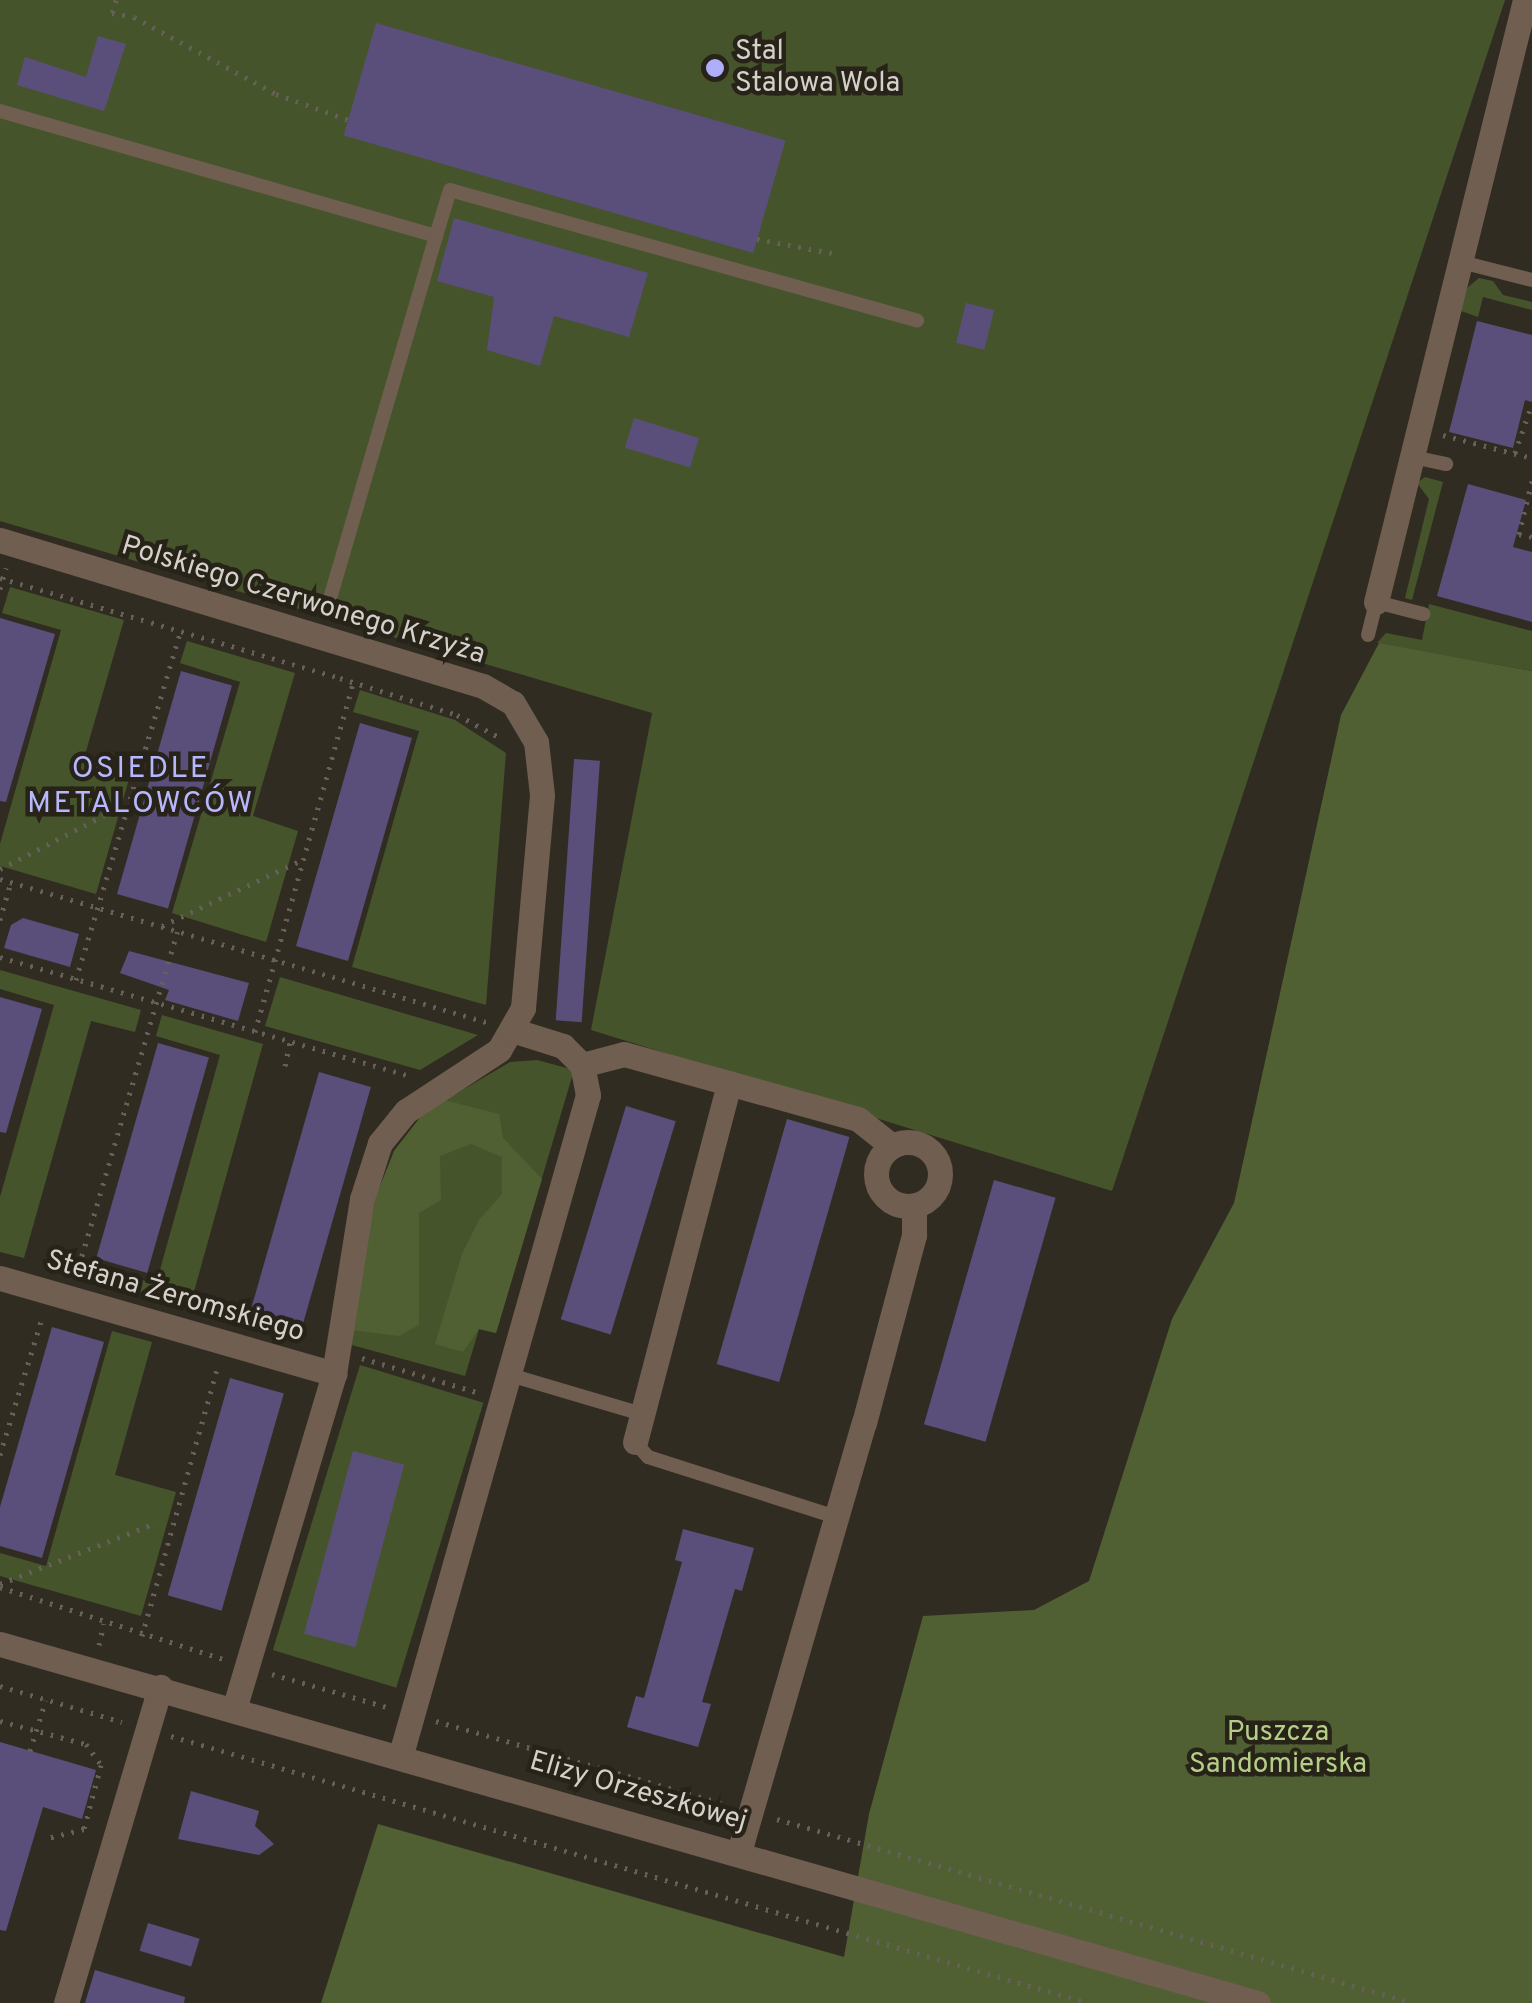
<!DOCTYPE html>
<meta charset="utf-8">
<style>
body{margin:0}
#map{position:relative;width:1532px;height:2003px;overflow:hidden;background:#312c22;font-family:Overpass,sans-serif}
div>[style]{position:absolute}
.green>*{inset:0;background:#46542b;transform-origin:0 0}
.forest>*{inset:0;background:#506032}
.building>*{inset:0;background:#5a4f7b;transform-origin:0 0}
.path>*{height:5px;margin-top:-2.5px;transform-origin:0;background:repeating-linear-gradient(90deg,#656158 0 2.5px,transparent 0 10.5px)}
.service>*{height:14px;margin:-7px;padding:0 7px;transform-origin:7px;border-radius:7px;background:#705e50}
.minor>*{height:25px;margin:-12.5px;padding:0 12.5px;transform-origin:12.5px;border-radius:12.5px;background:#705e50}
.minor>.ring{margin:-12.5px;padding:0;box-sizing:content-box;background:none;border:25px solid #705e50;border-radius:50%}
.tertiary>*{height:25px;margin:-12.5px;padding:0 12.5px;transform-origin:12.5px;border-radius:12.5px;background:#705e50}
.dots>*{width:28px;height:28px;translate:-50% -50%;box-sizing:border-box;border:5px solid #272318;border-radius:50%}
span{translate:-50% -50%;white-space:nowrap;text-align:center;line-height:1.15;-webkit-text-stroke:9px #272318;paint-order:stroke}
.poi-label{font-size:28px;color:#d4d1ca}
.left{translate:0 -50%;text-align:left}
.street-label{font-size:28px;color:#d4d1ca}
.park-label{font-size:28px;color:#b4cf85}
.neighbourhood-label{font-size:30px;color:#b7b7fe;letter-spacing:2.5px}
</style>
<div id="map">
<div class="green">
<div style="clip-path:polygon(0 0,1505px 0,1112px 1191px,591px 1030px,652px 713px,0 521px)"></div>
<div style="clip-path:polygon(1479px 278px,1493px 281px,1503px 295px,1532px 302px,1532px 310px,1483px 297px,1478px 317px,1461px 311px,1467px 288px)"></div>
<div style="clip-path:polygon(1425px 477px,1443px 482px,1412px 600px,1405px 598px,1429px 499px,1417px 483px)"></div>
<div style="clip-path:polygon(10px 587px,124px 620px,84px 758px,131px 772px,96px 894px,0 866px,0 844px,61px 630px,2px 613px)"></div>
<div style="clip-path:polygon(1429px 604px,1532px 631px,1532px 671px,1377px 643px,1386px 633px,1422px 640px)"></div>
<div style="clip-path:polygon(187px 641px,295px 673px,253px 816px,298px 831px,266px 942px,172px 913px,240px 682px,180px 663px)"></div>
<div style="clip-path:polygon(360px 690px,455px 720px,506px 753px,486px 1005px,352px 967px,419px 731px,353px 712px)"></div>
<div style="clip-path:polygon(0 970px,141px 1010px,135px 1032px,91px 1021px,24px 1258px,0 1252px,0 1197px,54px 1005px,0 989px)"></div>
<div style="clip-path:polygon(280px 977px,478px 1035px,420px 1070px,265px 1026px)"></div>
<div style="clip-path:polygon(162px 1015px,263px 1044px,190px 1306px,93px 1278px,96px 1267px,156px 1284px,220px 1055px,156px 1036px)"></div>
<div style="clip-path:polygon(537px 1060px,574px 1070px,496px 1333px,479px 1329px,465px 1376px,348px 1344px,394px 1151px,425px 1112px,510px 1062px)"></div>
<div style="clip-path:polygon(112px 1331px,152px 1342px,115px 1475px,176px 1492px,141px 1616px,0 1576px,0 1553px,46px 1566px)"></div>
<div style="left:360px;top:1365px;width:129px;height:298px;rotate:17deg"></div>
</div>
<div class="forest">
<div style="clip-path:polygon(1379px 643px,1532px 671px,1532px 2003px,321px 2003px,378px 1824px,844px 1957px,869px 1814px,923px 1616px,1034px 1610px,1089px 1581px,1172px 1319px,1234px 1203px,1341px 715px)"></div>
<div style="clip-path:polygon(444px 1100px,499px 1114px,503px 1138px,542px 1179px,496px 1333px,479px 1329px,463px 1352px,435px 1344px,462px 1254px,479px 1220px,502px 1194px,502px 1157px,471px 1144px,440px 1156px,441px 1200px,419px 1213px,419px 1325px,399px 1336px,351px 1330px,376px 1196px,394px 1151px,425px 1111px)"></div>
</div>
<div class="building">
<div style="left:376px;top:23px;width:426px;height:117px;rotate:16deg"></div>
<div style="clip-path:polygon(98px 36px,126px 44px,104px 111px,17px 85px,25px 57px,86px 77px)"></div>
<div style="clip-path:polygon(454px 218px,648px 273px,629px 337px,554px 316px,540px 366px,487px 350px,494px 297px,437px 281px)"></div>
<div style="left:966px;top:303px;width:29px;height:41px;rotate:14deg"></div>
<div style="clip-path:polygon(1477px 321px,1532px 335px,1532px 402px,1525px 400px,1513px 448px,1449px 432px)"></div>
<div style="left:634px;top:418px;width:68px;height:31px;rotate:17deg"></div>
<div style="clip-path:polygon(1468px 484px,1526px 500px,1513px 547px,1532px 552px,1532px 622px,1437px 596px)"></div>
<div style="clip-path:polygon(0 618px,55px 634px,6px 802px,0 801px)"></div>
<div style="left:181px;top:671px;width:53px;height:232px;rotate:16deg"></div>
<div style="left:360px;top:723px;width:54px;height:232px;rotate:16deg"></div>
<div style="left:574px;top:759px;width:26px;height:262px;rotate:4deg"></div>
<div style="clip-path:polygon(23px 918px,79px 934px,70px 967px,4px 948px,11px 925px)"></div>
<div style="clip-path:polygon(129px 951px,249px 983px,238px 1021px,165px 1000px,169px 990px,120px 973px)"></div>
<div style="clip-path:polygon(0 997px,42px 1009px,6px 1133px,0 1132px)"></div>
<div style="left:158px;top:1043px;width:53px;height:224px;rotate:16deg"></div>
<div style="left:319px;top:1072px;width:54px;height:261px;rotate:16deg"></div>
<div style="left:626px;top:1106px;width:52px;height:223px;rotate:17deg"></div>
<div style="left:787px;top:1119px;width:65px;height:255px;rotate:16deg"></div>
<div style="left:994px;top:1180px;width:64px;height:254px;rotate:16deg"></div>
<div style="clip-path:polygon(52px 1327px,104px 1342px,42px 1558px,0 1546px,0 1507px)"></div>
<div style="left:230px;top:1378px;width:56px;height:226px;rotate:16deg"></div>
<div style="left:353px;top:1451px;width:53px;height:189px;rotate:15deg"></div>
<div style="clip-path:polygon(683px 1529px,754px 1548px,742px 1591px,735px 1589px,702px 1702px,711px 1704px,698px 1747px,627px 1727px,636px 1696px,644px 1698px,682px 1562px,675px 1560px)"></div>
<div style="clip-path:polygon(0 1742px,96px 1770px,82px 1819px,43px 1807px,6px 1931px,0 1930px)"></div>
<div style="clip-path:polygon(191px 1791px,259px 1811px,255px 1826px,274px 1844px,259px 1855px,178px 1839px)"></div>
<div style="left:148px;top:1923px;width:54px;height:29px;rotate:17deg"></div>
<div style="clip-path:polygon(95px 1970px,185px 1997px,184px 2003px,85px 2003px)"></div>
</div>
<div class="path">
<div style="left:116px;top:0;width:14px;rotate:107deg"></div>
<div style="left:112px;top:13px;width:22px;rotate:10deg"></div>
<div style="left:134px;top:17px;width:162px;rotate:28.5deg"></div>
<div style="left:276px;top:94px;width:77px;rotate:19.6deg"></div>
<div style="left:757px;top:239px;width:76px;rotate:10.6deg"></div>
<div style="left:1443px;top:435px;width:92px;rotate:14.5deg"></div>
<div style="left:1515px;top:453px;width:52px;rotate:-70.9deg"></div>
<div style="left:1532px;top:481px;width:55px;rotate:103.8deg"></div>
<div style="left:1519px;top:534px;width:13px;rotate:13deg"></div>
<div style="left:0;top:578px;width:354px;rotate:16.4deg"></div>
<div style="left:340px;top:678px;width:123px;rotate:17.5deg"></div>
<div style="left:457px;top:715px;width:50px;rotate:27.6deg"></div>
<div style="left:0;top:589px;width:22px;rotate:-74deg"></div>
<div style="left:0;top:869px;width:146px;rotate:-27.3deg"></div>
<div style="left:0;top:879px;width:507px;rotate:16.4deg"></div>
<div style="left:0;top:920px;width:40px;rotate:-74deg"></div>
<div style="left:162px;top:926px;width:157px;rotate:-25.3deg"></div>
<div style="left:0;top:957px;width:429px;rotate:16.2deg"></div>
<div style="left:76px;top:980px;width:362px;rotate:-73.3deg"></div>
<div style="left:255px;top:1032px;width:362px;rotate:-74.3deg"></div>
<div style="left:285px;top:1066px;width:25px;rotate:-78deg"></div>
<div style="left:76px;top:1276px;width:359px;rotate:-73.6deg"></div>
<div style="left:362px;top:1358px;width:119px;rotate:16.6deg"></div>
<div style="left:0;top:1455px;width:147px;rotate:-73deg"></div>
<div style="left:0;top:1584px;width:168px;rotate:-21.4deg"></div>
<div style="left:0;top:1587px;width:234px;rotate:17.9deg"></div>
<div style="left:142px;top:1636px;width:277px;rotate:-74.3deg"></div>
<div style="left:99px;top:1645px;width:22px;rotate:-77deg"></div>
<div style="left:272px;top:1674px;width:120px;rotate:16deg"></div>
<div style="left:0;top:1686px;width:127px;rotate:16.4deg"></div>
<div style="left:0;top:1721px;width:89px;rotate:15deg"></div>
<div style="left:86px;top:1744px;width:26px;rotate:54deg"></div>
<div style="left:101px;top:1765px;width:66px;rotate:104.9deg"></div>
<div style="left:84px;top:1829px;width:37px;rotate:166deg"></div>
<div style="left:436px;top:1721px;width:304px;rotate:16deg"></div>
<div style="left:171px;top:1736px;width:955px;rotate:16.23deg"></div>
<div style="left:30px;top:1751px;width:53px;rotate:-72.6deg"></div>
<div style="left:777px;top:1819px;width:662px;rotate:16.14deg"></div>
</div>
<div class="service">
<div style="left:0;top:111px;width:454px;rotate:16deg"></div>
<div style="left:436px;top:236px;width:374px;rotate:106.3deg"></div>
<div style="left:436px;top:236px;width:48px;rotate:-73.1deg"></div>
<div style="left:450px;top:190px;width:485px;rotate:15.6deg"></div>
<div style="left:1461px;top:262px;width:73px;rotate:14.2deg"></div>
<div style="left:1413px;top:457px;width:34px;rotate:12deg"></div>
<div style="left:1368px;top:635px;width:34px;rotate:-76deg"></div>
<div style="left:1376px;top:602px;width:49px;rotate:14.3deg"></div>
<div style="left:510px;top:1375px;width:134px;rotate:16.5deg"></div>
<div style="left:635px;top:1442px;width:20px;rotate:49deg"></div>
<div style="left:648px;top:1457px;width:194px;rotate:17.7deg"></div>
</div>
<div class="minor">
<div style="left:0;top:540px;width:505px;rotate:16.82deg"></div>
<div style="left:483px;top:686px;width:34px;rotate:30deg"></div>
<div style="left:513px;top:703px;width:45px;rotate:59.5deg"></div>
<div style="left:536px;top:742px;width:53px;rotate:83.5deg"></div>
<div style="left:542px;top:795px;width:214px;rotate:95.1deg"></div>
<div style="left:523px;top:1008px;width:48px;rotate:119.7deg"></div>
<div style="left:499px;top:1050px;width:111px;rotate:146.7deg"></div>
<div style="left:406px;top:1111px;width:41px;rotate:129.1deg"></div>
<div style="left:380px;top:1143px;width:59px;rotate:107.8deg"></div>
<div style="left:362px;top:1199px;width:177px;rotate:99.1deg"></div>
<div style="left:334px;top:1374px;width:347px;rotate:106.6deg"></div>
<div style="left:1376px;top:602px;width:620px;rotate:-76.1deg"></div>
<div style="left:582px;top:1065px;width:43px;rotate:-14.7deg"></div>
<div style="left:624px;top:1054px;width:243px;rotate:15.5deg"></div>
<div style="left:858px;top:1119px;width:43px;rotate:38.5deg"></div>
<div class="ring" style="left:876px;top:1142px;width:39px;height:39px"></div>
<div style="left:0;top:1278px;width:348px;rotate:16deg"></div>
<div style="left:635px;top:1442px;width:371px;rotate:-75.3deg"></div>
<div style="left:401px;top:1754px;width:685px;rotate:-74.16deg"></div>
<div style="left:588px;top:1095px;width:31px;rotate:-101deg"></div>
<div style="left:582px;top:1065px;width:27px;rotate:-135deg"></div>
<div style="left:563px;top:1046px;width:53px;rotate:-162.6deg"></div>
<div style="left:739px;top:1852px;width:447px;rotate:-73.8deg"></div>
<div style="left:864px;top:1423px;width:195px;rotate:-75.1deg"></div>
<div style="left:914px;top:1235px;width:29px;rotate:-90deg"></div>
<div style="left:66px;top:2003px;width:330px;rotate:-73.4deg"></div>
</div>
<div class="tertiary">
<div style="left:0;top:1644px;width:1308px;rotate:15.93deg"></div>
</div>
<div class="dots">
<div style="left:715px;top:68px;background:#afaefa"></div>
</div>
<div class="poi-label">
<span class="left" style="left:735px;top:68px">Stal<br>Stalowa Wola</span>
</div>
<div class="street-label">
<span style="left:303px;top:601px;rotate:17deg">Polskiego Czerwonego Krzyża</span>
<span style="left:175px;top:1297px;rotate:16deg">Stefana Żeromskiego</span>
<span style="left:638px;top:1792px;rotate:16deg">Elizy Orzeszkowej</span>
</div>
<div class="park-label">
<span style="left:1278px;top:1749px">Puszcza<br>Sandomierska</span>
</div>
<div class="neighbourhood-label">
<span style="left:141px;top:787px">OSIEDLE<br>METALOWCÓW</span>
</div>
</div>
